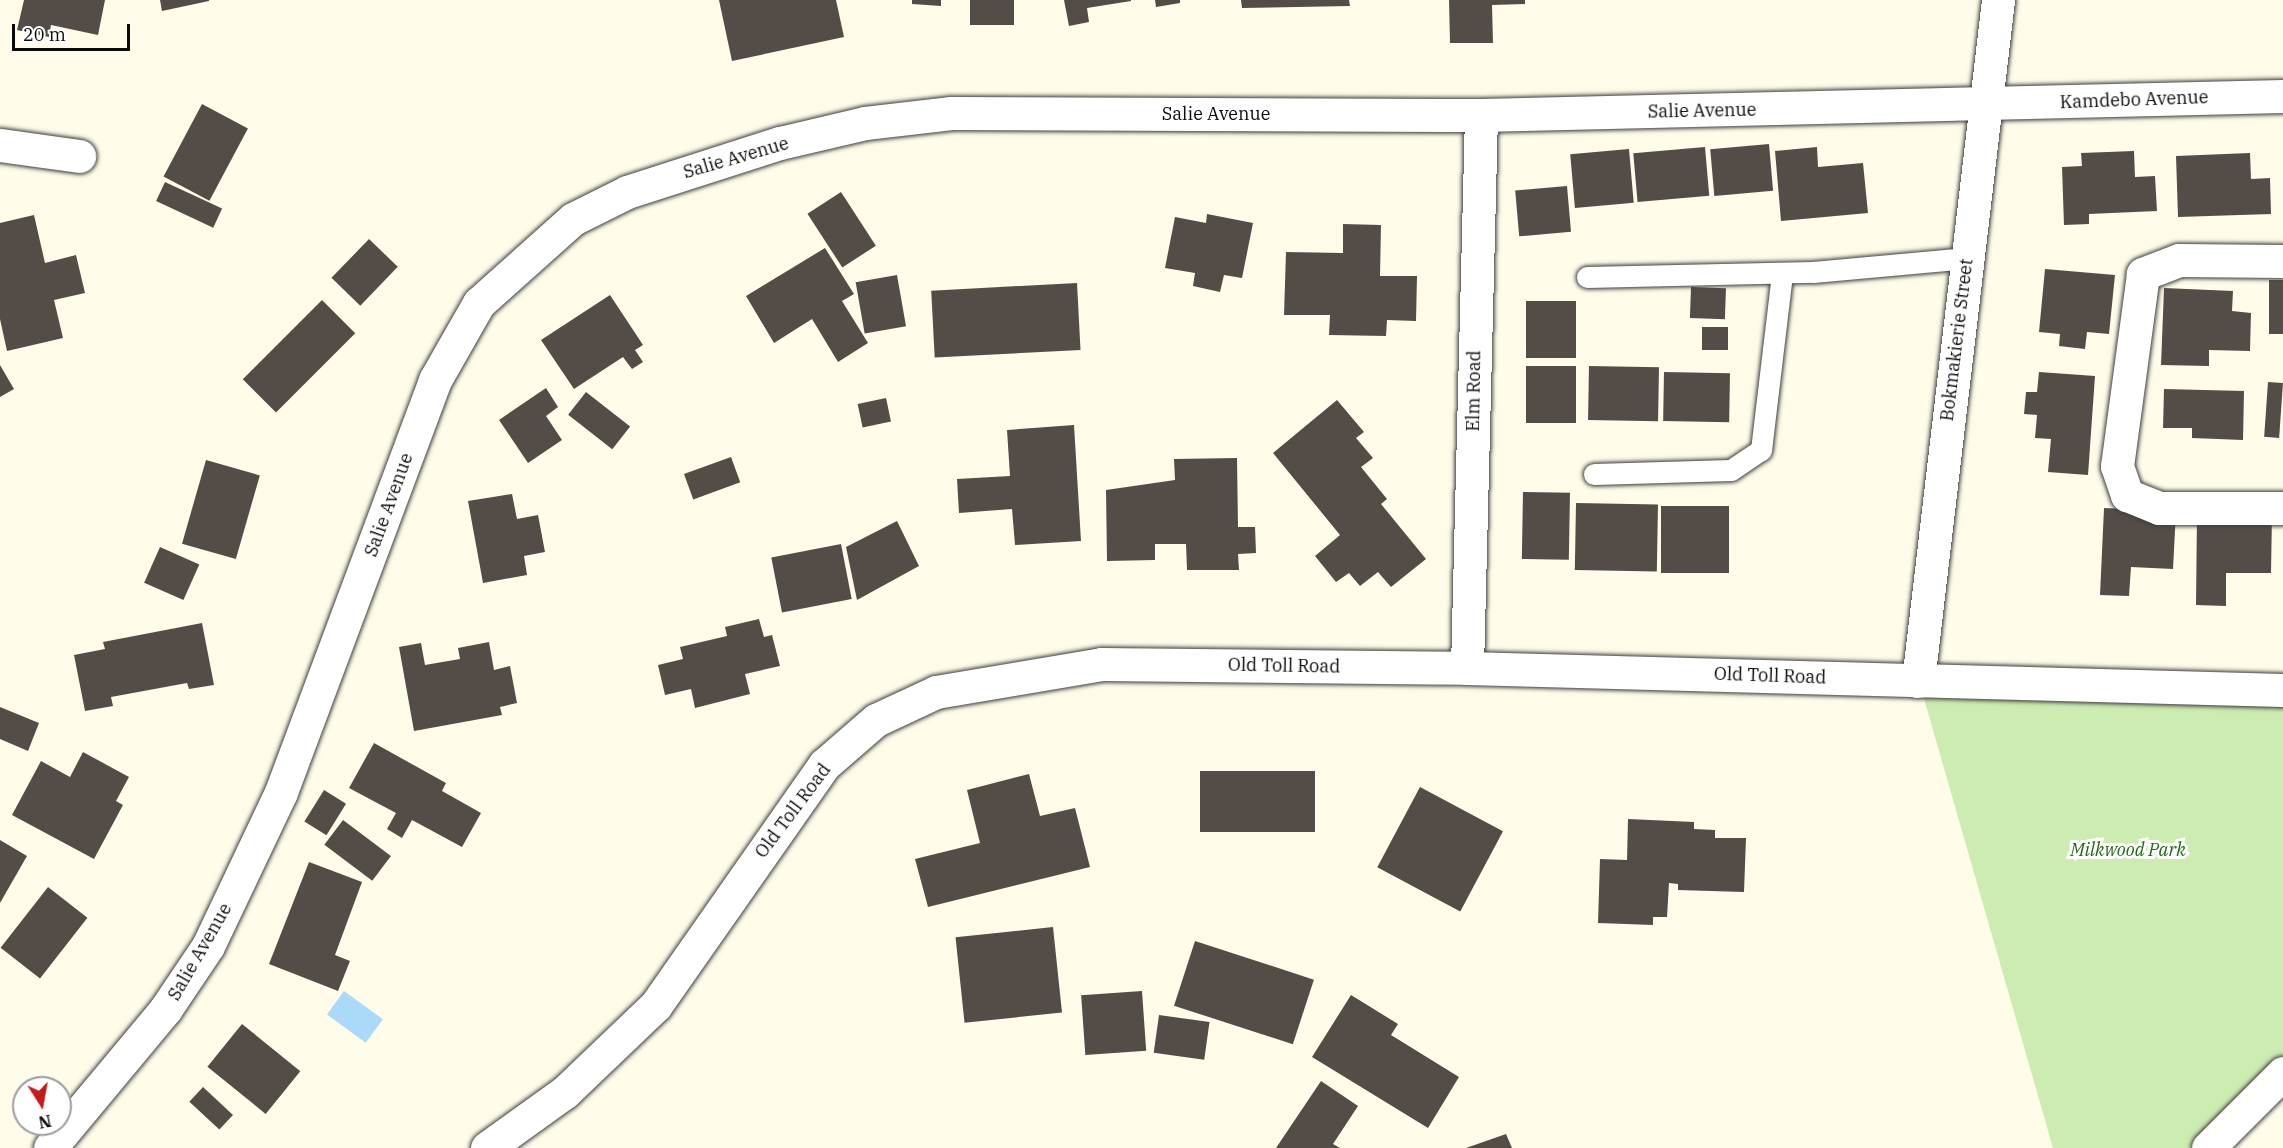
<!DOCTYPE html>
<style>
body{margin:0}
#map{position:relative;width:2283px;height:1148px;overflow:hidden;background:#fffce9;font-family:"IBM Plex Serif",serif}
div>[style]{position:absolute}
.green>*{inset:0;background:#cdecb1}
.water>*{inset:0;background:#aad9fa;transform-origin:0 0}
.building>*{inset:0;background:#544d47;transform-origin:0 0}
.roads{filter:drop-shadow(0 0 2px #3e3e3e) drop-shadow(0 0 2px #3e3e3e)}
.lane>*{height:21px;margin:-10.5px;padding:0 10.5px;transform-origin:10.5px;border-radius:10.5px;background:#fff}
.street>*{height:33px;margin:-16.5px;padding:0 16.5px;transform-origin:16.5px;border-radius:16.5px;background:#fff}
span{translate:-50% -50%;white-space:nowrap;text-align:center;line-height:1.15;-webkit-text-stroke:6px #fff;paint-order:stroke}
.street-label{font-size:18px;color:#0b0b0b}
.park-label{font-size:18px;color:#256618;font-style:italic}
.north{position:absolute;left:12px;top:1076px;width:60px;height:60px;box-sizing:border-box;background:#fff;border:2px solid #9d9d9d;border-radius:50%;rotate:169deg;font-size:16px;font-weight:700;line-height:24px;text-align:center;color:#0b0b0b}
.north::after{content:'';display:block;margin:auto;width:21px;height:27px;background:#c41a1b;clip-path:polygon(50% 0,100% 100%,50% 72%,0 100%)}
.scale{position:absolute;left:12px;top:24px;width:118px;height:27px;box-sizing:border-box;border:3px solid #0b0b0b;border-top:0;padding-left:8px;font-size:18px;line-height:21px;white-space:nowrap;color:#0b0b0b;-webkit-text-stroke:4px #fff;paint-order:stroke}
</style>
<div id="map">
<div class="green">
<div style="clip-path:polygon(1921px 688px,2283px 700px,2283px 1061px,2198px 1148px,2053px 1148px)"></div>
</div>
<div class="water">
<div style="left:344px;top:991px;width:48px;height:29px;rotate:36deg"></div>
</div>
<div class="building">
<div style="clip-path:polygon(24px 0,105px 0,98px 35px,51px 25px,49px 37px,17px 30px)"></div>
<div style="clip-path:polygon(160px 0,209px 0,209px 1px,162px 11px)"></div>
<div style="clip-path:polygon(719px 0,836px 0,844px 37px,732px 61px)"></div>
<div style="clip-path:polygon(912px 0,941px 0,941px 6px,912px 4px)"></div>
<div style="left:970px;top:0;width:44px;height:25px"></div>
<div style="clip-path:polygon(1064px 0,1131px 0,1131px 1px,1087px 8px,1089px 22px,1069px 26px)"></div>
<div style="clip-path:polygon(1155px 0,1180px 0,1180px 3px,1156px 7px)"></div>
<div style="clip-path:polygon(1241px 0,1349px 0,1350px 6px,1242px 8px)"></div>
<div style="clip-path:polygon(1449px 0,1525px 0,1525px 4px,1492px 5px,1493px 43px,1450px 43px)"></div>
<div style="left:202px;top:104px;width:52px;height:82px;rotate:28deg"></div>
<div style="left:1769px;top:144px;width:47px;height:59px;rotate:85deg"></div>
<div style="left:1705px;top:147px;width:49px;height:72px;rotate:85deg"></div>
<div style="clip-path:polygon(1817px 147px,1818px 167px,1863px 163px,1868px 213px,1781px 221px,1775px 151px)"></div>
<div style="left:1629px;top:149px;width:54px;height:59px;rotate:85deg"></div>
<div style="clip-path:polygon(2134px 151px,2135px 177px,2155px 176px,2157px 211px,2089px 214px,2089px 224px,2064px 225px,2062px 167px,2082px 166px,2081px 153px)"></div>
<div style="clip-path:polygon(2250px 153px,2251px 179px,2270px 178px,2271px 214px,2178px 217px,2176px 156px)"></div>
<div style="left:165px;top:182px;width:63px;height:21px;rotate:25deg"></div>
<div style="left:1567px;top:186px;width:46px;height:52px;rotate:85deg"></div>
<div style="left:841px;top:192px;width:64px;height:40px;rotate:57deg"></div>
<div style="clip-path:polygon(1207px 214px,1253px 223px,1242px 278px,1224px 275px,1220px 292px,1193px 286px,1195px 273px,1165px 268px,1175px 217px,1206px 223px)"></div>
<div style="clip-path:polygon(34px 215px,45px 263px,76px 255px,85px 293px,54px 300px,63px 338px,7px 351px,0 319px,0 223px)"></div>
<div style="clip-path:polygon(1343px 224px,1381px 225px,1380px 276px,1417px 276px,1416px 321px,1387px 320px,1386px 336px,1329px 335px,1330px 315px,1284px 315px,1286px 252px,1343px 253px)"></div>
<div style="left:369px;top:239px;width:40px;height:54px;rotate:44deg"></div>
<div style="clip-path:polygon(825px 248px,854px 294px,842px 301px,868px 343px,838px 362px,812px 319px,774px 343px,746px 296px)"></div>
<div style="clip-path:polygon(2045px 269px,2115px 275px,2109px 334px,2087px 332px,2085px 349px,2059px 346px,2060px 334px,2039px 332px)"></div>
<div style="left:897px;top:275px;width:52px;height:42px;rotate:80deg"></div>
<div style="left:2269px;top:280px;width:14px;height:54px"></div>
<div style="left:1077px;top:283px;width:67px;height:146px;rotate:87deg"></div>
<div style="left:1691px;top:287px;width:35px;height:31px;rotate:2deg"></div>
<div style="clip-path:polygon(2164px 288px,2233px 291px,2232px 311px,2251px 313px,2250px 351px,2209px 350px,2209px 366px,2161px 365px)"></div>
<div style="clip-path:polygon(610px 295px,643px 345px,635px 350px,643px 362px,632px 369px,623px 357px,574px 389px,541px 340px)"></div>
<div style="left:322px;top:300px;width:47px;height:112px;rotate:45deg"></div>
<div style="left:1526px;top:301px;width:50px;height:57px"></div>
<div style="left:1702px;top:327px;width:26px;height:23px"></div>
<div style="clip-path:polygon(0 365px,14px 389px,0 397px)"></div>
<div style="left:1526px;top:366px;width:50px;height:57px"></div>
<div style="left:1589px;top:366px;width:70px;height:54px;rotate:1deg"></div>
<div style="left:1664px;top:372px;width:66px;height:49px;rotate:1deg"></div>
<div style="clip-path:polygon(2039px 372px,2095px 376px,2088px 475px,2048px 472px,2051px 439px,2035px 438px,2037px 415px,2024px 414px,2026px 392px,2037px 392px)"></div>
<div style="left:2268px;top:382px;width:15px;height:55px;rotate:4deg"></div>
<div style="clip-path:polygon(546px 388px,558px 407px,546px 416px,562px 440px,528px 463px,499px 420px)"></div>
<div style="clip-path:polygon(2164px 389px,2244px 391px,2243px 440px,2192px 438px,2192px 428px,2163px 428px)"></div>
<div style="left:586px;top:392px;width:56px;height:29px;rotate:38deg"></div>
<div style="left:886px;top:398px;width:24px;height:29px;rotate:78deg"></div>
<div style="clip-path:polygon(1337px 400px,1364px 432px,1356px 438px,1373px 458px,1361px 467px,1387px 499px,1381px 504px,1426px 559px,1391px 587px,1378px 572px,1360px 586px,1349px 573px,1336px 582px,1315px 556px,1340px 535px,1273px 453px)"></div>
<div style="clip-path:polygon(1074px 425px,1081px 541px,1015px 545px,1012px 509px,959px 513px,957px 479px,1010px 476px,1007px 430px)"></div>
<div style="left:731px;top:457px;width:27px;height:50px;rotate:70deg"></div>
<div style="clip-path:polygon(1237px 458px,1238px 527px,1255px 527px,1256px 553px,1238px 554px,1239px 570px,1187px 570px,1186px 544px,1155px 544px,1155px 560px,1107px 561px,1106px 490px,1175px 480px,1174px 459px)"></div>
<div style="left:206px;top:460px;width:56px;height:87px;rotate:16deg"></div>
<div style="left:1523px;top:492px;width:47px;height:67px;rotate:1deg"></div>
<div style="clip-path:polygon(512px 494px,517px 519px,538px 515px,545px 552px,524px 556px,527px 575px,483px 583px,468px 501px)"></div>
<div style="left:1576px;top:503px;width:82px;height:67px;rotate:1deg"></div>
<div style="left:1661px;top:506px;width:68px;height:67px"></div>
<div style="clip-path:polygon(2104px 508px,2176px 511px,2173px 569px,2131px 567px,2129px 596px,2100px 595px)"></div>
<div style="clip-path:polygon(2197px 513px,2272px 514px,2271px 573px,2226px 573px,2226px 606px,2196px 605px)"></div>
<div style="clip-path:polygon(897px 521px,919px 566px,857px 600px,846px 547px)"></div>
<div style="left:841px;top:544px;width:56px;height:71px;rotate:79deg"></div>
<div style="left:160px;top:547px;width:43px;height:39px;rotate:24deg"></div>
<div style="clip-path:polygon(759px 619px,764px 637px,772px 635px,780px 666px,745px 674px,750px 694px,695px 708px,691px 689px,665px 695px,658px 665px,683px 659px,680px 647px,727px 636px,725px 627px)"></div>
<div style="clip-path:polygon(202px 623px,214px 685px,189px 689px,187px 683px,111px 697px,113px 706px,85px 711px,74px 655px,105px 649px,103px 642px)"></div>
<div style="clip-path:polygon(489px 642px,494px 670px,510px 666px,517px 703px,500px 707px,502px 715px,414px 731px,399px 647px,421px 643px,425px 665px,460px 659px,458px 648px)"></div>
<div style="clip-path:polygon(0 707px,39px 723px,28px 751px,0 739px)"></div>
<div style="clip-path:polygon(374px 743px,446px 783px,442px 791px,481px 813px,462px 847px,412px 820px,402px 838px,387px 829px,396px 813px,349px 788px)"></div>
<div style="clip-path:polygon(83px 752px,129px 777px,116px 801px,123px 805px,94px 859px,12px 815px,41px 761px,70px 777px)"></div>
<div style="left:1200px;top:771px;width:115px;height:61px"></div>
<div style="clip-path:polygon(1029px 774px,1040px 816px,1075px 808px,1090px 867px,928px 907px,915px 859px,980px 843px,967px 790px)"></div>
<div style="left:1420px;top:787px;width:94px;height:91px;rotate:28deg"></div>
<div style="left:324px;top:790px;width:26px;height:37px;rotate:32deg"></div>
<div style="clip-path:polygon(1628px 819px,1694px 822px,1694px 829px,1715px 830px,1715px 838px,1746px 838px,1744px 892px,1678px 890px,1678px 884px,1669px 883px,1667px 917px,1653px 917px,1653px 925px,1598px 923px,1600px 859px,1627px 860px)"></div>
<div style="left:343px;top:820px;width:60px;height:31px;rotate:37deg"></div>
<div style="clip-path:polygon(0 840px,27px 856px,0 903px)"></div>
<div style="clip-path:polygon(309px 862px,362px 882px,335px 955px,350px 961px,338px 991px,269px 964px)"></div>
<div style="left:48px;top:887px;width:50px;height:77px;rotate:38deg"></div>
<div style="left:1053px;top:927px;width:86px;height:98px;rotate:84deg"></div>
<div style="left:1195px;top:941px;width:125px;height:68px;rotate:18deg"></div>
<div style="left:1142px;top:991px;width:60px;height:61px;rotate:86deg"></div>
<div style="clip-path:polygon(1351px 995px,1398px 1024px,1391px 1035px,1459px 1077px,1428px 1128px,1312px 1057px)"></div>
<div style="left:1159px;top:1015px;width:51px;height:38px;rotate:8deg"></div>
<div style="left:242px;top:1024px;width:75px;height:55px;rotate:39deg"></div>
<div style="clip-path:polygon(1321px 1081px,1358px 1106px,1333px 1144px,1340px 1148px,1276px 1148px)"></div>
<div style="left:203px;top:1087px;width:41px;height:20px;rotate:43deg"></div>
<div style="clip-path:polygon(1506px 1134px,1512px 1148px,1466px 1148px)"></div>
</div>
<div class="roads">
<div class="lane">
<div style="left:1587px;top:277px;width:226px;rotate:-1.3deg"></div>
<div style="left:1813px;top:272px;width:155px;rotate:-5.2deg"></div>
<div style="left:1594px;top:474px;width:137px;rotate:-1.7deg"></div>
<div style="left:1731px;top:470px;width:36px;rotate:-34deg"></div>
<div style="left:1761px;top:450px;width:177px;rotate:-83.2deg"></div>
</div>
<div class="street">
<div style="left:0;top:145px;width:80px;rotate:7.9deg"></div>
<div style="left:2283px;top:261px;width:104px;rotate:-179.4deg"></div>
<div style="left:2179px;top:260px;width:39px;rotate:159deg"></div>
<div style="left:2143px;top:274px;width:194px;rotate:97.7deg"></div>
<div style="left:2117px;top:466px;width:31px;rotate:71deg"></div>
<div style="left:2127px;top:495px;width:35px;rotate:22deg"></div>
<div style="left:2159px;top:508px;width:124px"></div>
<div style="left:1467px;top:668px;width:553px;rotate:-88.55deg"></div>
<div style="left:1918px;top:681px;width:686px;rotate:-83.3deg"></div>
<div style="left:50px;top:1148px;width:180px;rotate:-50.2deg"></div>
<div style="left:165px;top:1010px;width:77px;rotate:-56.1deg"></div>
<div style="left:208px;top:946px;width:170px;rotate:-64.6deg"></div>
<div style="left:281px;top:792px;width:440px;rotate:-69.5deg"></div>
<div style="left:435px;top:380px;width:89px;rotate:-60.3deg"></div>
<div style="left:479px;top:303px;width:126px;rotate:-41.8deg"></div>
<div style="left:573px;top:219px;width:60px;rotate:-26.6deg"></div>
<div style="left:627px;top:192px;width:161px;rotate:-17.8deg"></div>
<div style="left:780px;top:143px;width:87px;rotate:-13.2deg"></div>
<div style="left:865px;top:123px;width:87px;rotate:-6.6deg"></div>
<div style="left:951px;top:113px;width:530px;rotate:0.22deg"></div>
<div style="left:1481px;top:115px;width:802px;rotate:-1.36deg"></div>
<div style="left:487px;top:1148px;width:96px;rotate:-35.7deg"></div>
<div style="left:565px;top:1092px;width:126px;rotate:-43.7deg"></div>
<div style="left:656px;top:1005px;width:293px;rotate:-55deg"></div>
<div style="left:824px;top:765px;width:69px;rotate:-40.9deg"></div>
<div style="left:876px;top:720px;width:66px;rotate:-25deg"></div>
<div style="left:936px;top:692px;width:167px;rotate:-9.6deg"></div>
<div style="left:1101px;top:664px;width:366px;rotate:0.6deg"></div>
<div style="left:1467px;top:668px;width:816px;rotate:1.54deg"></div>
<div style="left:2208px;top:1148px;width:106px;rotate:-45deg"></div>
</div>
</div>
<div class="street-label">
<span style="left:2134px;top:100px;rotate:-2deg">Kamdebo Avenue</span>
<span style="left:1702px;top:111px;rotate:-1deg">Salie Avenue</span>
<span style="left:1216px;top:114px">Salie Avenue</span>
<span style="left:736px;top:158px;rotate:-16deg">Salie Avenue</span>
<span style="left:1957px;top:340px;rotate:-83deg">Bokmakierie Street</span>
<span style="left:1474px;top:391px;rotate:-89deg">Elm Road</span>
<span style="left:389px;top:505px;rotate:-70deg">Salie Avenue</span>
<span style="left:1284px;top:666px;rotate:1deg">Old Toll Road</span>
<span style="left:1770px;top:676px;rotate:2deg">Old Toll Road</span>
<span style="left:793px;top:811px;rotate:-53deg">Old Toll Road</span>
<span style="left:200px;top:952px;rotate:-60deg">Salie Avenue</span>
</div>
<div class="park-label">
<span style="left:2128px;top:850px">Milkwood Park</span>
</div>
<div class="north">N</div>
<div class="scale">20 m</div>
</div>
